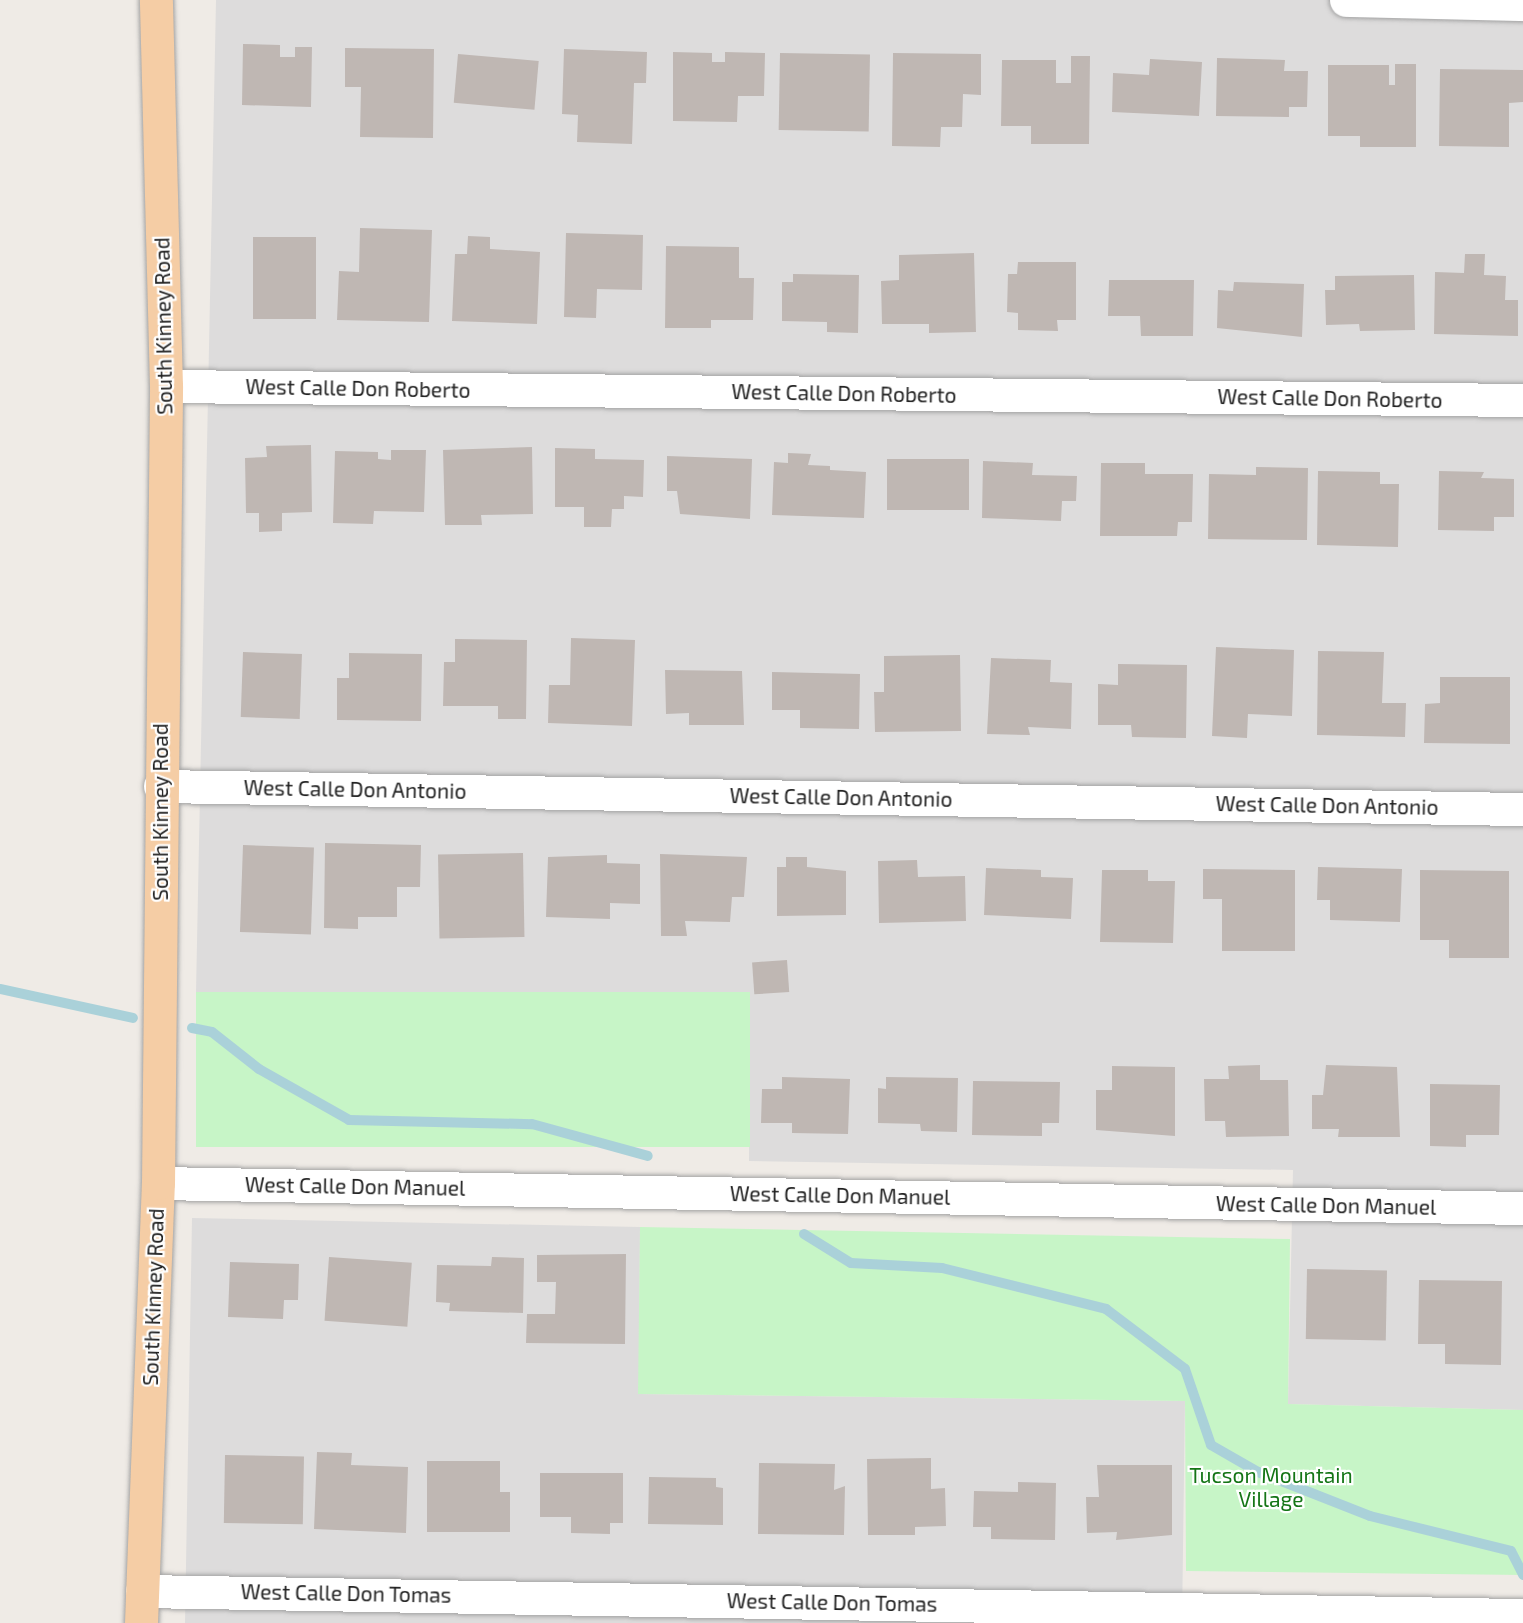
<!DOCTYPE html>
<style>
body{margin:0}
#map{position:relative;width:1523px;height:1623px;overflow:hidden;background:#efebe6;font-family:"Exo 2",sans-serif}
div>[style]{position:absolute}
.residential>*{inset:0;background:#dddcdc}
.park>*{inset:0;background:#c7f5c7;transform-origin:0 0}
.stream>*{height:10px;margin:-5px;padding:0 5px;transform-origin:5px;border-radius:5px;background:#aad1d9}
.building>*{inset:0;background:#bfb7b3;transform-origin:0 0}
.roads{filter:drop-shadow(0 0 2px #a3a3a3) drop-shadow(0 0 2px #a3a3a3)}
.minor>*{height:33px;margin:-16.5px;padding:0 16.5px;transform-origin:16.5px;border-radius:16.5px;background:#fff}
.major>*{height:33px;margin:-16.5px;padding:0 16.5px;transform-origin:16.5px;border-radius:16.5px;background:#f5cda5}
span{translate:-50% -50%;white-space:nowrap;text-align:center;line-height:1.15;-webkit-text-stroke:4.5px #fff;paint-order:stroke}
.street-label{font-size:21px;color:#1f1f1f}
.park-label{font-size:21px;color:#147516}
</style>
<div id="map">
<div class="residential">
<div style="clip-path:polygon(216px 0,1523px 0,1523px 1410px,1288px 1404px,1293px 1170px,749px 1161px,750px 993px,196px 992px)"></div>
<div style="clip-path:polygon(192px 1218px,640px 1227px,639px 1394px,1185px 1401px,1182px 1623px,185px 1623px)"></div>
</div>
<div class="park">
<div style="left:196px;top:992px;width:554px;height:155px"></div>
<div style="clip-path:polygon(640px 1227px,1290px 1239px,1288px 1404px,1523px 1410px,1523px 1575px,1186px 1571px,1185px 1401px,638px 1394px)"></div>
</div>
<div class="stream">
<div style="left:0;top:989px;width:136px;rotate:12.3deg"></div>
<div style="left:192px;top:1028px;width:20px;rotate:11deg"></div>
<div style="left:212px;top:1032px;width:60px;rotate:38.2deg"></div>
<div style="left:259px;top:1069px;width:103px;rotate:29.5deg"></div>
<div style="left:349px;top:1120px;width:183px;rotate:1.3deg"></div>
<div style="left:532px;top:1124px;width:120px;rotate:15.4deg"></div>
<div style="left:804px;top:1234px;width:55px;rotate:31.7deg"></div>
<div style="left:851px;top:1263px;width:91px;rotate:3.1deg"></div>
<div style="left:942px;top:1268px;width:169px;rotate:14deg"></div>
<div style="left:1106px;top:1309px;width:99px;rotate:37.2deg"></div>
<div style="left:1185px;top:1369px;width:80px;rotate:71.1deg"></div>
<div style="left:1211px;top:1445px;width:54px;rotate:29.9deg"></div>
<div style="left:1258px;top:1472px;width:120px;rotate:21.4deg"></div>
<div style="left:1370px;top:1516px;width:145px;rotate:13.9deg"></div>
<div style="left:1511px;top:1551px;width:27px;rotate:63deg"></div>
</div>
<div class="building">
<div style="clip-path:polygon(243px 44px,280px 45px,280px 57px,295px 57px,295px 47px,312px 47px,311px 107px,242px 105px)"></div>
<div style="clip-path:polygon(345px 48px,434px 49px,433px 138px,360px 137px,361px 87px,345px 87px)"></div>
<div style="clip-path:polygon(564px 49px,647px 52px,646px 83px,634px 83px,632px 144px,577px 142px,578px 115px,562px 114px)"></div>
<div style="clip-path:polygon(673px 52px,712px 53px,712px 62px,725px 62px,725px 52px,765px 53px,764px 96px,738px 96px,737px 122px,673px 121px)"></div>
<div style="left:780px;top:53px;width:90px;height:77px;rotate:1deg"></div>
<div style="clip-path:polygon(893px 53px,981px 54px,981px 95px,963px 94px,962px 127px,941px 127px,940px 147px,892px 146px)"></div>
<div style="left:458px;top:54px;width:81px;height:49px;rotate:5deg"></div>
<div style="clip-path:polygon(1071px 56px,1090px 56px,1089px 144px,1031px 144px,1031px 126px,1001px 126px,1002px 60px,1056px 60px,1056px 83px,1071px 83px)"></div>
<div style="clip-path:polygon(1217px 58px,1285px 60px,1284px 71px,1308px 71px,1307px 107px,1289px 107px,1289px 117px,1216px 116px)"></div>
<div style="clip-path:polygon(1150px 59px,1202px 62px,1199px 116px,1112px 112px,1113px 73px,1149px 75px)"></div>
<div style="clip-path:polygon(1395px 64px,1416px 64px,1416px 147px,1360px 147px,1360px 136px,1328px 136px,1328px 65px,1389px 65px,1389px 85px,1395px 85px)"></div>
<div style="clip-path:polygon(1440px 69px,1523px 70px,1523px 102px,1509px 103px,1509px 147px,1439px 146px)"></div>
<div style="clip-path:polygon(360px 228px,432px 230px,429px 322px,337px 320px,339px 271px,359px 272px)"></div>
<div style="clip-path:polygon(566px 233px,643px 235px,642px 290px,597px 289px,596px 318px,564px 317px)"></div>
<div style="clip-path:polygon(468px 236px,490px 237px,490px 249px,540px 252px,537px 324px,452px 321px,455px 254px,467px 254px)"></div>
<div style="left:253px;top:237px;width:63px;height:82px"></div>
<div style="clip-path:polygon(666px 246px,739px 247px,739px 278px,754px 278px,753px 320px,711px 320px,711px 328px,665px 328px)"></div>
<div style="clip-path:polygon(974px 253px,976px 332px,929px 333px,929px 324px,882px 324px,881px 281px,899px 280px,899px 255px)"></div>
<div style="clip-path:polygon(1465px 254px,1485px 254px,1484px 275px,1506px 276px,1505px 300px,1518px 300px,1518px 336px,1434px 334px,1435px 272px,1464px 273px)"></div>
<div style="clip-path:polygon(1018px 262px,1076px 262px,1076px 320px,1057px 320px,1058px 331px,1018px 330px,1018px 313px,1007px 312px,1008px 274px,1017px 274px)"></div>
<div style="clip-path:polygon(793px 274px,859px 275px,858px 333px,827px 332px,827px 322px,782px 321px,782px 282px,793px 282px)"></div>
<div style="clip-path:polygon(1414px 275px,1415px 330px,1360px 331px,1359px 324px,1326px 325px,1325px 290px,1335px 290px,1335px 276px)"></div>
<div style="clip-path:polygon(1109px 280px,1194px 280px,1193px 336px,1141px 336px,1140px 316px,1108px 316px)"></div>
<div style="clip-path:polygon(1234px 282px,1304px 284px,1302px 337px,1217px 328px,1218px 290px,1233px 291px)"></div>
<div style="clip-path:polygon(311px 445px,312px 512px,282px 513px,282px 531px,259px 532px,259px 513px,246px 513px,245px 458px,267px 457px,266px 446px)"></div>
<div style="clip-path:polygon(532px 447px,533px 514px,481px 515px,482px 525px,445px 525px,443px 450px)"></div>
<div style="clip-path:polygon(555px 448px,595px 449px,595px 459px,644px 460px,643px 497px,624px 496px,624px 509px,612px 509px,611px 527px,584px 527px,584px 507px,555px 507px)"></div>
<div style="clip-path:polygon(391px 450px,426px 450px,424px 512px,374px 511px,373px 524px,333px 523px,335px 451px,378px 452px,378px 459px,391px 460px)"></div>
<div style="clip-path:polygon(788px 453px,811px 454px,808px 465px,830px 466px,830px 470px,866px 472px,864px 518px,772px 515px,774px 462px,788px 463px)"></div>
<div style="clip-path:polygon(667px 456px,752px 459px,750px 519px,680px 514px,677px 491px,667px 491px)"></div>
<div style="left:887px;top:459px;width:82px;height:51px"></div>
<div style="clip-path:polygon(983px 461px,1033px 463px,1032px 475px,1077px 476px,1076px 501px,1062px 501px,1061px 521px,982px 518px)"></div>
<div style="clip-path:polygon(1101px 463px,1145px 463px,1145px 474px,1193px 474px,1192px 522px,1178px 522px,1177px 536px,1100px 536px)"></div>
<div style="clip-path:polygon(1256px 467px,1308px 468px,1307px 540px,1208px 539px,1209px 474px,1256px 475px)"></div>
<div style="clip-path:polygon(1318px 471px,1380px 472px,1380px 484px,1399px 484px,1398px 547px,1317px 545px)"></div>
<div style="clip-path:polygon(1439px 471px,1484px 472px,1481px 478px,1514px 479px,1514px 517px,1494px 517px,1494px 531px,1438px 530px)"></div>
<div style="clip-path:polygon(571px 638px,635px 640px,632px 726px,548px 723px,549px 685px,570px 685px)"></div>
<div style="clip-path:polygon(455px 639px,527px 640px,526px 719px,498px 719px,498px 706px,443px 706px,444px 662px,455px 662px)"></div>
<div style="clip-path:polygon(1216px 647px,1294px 650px,1292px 716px,1248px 714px,1247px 738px,1212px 736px)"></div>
<div style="clip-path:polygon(1318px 651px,1384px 652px,1382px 703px,1406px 703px,1405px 737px,1317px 735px)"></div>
<div style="left:243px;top:652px;width:59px;height:65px;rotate:2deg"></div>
<div style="clip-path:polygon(349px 653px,422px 654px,421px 721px,337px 720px,337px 678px,349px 678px)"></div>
<div style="clip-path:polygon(960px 655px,961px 731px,875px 732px,874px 692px,884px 692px,884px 656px)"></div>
<div style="clip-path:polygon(991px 658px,1051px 660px,1050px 682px,1072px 683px,1071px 729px,1028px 727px,1030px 735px,987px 734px)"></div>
<div style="clip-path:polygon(1118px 664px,1187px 665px,1186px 738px,1132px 737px,1131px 725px,1098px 725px,1098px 684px,1118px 685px)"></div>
<div style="clip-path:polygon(665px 670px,742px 671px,744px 725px,689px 725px,689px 713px,666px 714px)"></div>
<div style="clip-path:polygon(772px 672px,860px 674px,859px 729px,800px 728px,800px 710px,772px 710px)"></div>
<div style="clip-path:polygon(1440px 677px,1510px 677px,1510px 744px,1424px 743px,1425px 704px,1440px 703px)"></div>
<div style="clip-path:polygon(325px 843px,421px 845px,420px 887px,397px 887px,397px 917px,358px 917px,358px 929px,324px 928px)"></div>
<div style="left:243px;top:845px;width:71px;height:87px;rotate:2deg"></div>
<div style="left:523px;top:853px;width:84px;height:85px;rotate:89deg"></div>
<div style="clip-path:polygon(660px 854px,747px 857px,744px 897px,732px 897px,730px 922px,685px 921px,687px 936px,661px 936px)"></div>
<div style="clip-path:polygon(607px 855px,607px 863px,640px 864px,640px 904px,610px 903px,610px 919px,546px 917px,548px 857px)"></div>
<div style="clip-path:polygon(786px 857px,807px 857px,807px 867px,846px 871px,846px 915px,777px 916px,777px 867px,786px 867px)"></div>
<div style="clip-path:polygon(917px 860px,918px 877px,965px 876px,966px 921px,879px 923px,878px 861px)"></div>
<div style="clip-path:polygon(1318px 867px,1402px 869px,1400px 922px,1330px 920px,1330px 900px,1317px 900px)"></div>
<div style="clip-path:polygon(986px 868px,1041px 870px,1041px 877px,1073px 878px,1071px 919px,984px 915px)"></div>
<div style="clip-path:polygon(1203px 869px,1295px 870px,1295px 951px,1222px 951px,1222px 899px,1203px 899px)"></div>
<div style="clip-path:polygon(1102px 870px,1148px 870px,1148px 881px,1175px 881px,1173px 943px,1100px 942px)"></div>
<div style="clip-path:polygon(1420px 870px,1509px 871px,1509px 958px,1449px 958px,1449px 940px,1420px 940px)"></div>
<div style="left:787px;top:960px;width:32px;height:35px;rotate:86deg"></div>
<div style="clip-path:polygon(1260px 1065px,1260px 1080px,1288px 1080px,1289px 1136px,1226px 1137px,1225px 1121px,1205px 1121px,1204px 1079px,1229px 1079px,1228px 1066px)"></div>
<div style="clip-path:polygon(1326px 1065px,1397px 1067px,1400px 1137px,1338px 1137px,1339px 1129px,1312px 1129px,1312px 1095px,1323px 1095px)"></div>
<div style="clip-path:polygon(1112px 1066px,1175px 1067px,1175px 1136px,1096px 1130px,1096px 1090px,1112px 1090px)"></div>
<div style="clip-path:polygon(782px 1077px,850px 1079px,848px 1134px,792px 1133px,792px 1123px,761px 1123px,762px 1089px,782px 1089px)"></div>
<div style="clip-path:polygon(886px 1077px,958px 1078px,957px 1132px,921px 1131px,920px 1124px,878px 1123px,878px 1088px,886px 1089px)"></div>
<div style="clip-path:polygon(973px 1081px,1060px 1082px,1059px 1123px,1042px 1123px,1042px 1136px,972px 1135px)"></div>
<div style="clip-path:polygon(1430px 1084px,1500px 1085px,1499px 1135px,1466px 1135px,1466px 1147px,1430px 1146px)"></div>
<div style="clip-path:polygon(626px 1254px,625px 1344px,526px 1343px,527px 1314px,555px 1314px,556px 1282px,537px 1282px,537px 1255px)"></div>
<div style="left:329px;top:1257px;width:83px;height:64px;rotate:4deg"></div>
<div style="clip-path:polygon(492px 1257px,524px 1258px,523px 1313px,449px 1311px,450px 1303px,436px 1302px,437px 1265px,491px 1266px)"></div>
<div style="clip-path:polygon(230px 1262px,299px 1264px,298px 1300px,284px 1300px,283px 1319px,228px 1317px)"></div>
<div style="left:1307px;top:1269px;width:80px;height:70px;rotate:1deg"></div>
<div style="clip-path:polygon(1419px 1280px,1502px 1281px,1501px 1365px,1445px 1364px,1445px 1344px,1418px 1344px)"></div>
<div style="clip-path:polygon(317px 1452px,352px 1453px,351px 1465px,408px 1467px,406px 1533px,314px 1529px)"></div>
<div style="left:225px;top:1455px;width:79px;height:68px;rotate:1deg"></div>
<div style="clip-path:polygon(931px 1458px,931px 1489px,945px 1488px,946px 1526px,915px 1527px,915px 1535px,868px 1535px,867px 1459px)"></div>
<div style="clip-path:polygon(427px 1461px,500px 1461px,500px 1492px,510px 1492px,510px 1532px,427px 1532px)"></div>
<div style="clip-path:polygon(759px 1463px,835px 1464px,834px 1490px,845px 1486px,844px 1535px,758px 1534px)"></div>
<div style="clip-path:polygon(1097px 1465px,1172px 1465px,1172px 1535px,1116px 1540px,1117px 1532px,1087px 1533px,1086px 1497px,1099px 1497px)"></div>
<div style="clip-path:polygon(540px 1473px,623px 1473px,623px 1523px,610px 1523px,610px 1534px,571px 1533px,571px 1517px,540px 1517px)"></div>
<div style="clip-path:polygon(649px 1477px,716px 1478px,716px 1487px,723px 1488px,723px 1525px,648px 1524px)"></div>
<div style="clip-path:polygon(1018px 1482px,1056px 1483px,1055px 1540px,991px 1539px,991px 1527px,973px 1527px,974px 1491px,1018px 1492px)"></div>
</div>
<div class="roads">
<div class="minor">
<div style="left:1346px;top:0;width:177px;rotate:1.3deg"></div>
<div style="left:166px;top:386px;width:1357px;rotate:0.59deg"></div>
<div style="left:160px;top:786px;width:1363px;rotate:0.97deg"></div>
<div style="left:158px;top:1183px;width:1365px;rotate:1.05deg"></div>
<div style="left:142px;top:1591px;width:1381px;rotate:1deg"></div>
</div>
<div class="major">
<div style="left:141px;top:1623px;width:440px;rotate:-87.8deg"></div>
<div style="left:158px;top:1183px;width:797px;rotate:-89.42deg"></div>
<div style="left:166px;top:386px;width:386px;rotate:-91.5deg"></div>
</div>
</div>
<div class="street-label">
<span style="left:163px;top:326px;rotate:-91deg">South Kinney Road</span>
<span style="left:358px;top:388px;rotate:1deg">West Calle Don Roberto</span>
<span style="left:844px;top:393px;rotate:1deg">West Calle Don Roberto</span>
<span style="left:1330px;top:398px;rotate:1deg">West Calle Don Roberto</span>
<span style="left:355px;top:789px;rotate:1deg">West Calle Don Antonio</span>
<span style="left:841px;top:797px;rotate:1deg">West Calle Don Antonio</span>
<span style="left:1327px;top:805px;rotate:1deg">West Calle Don Antonio</span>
<span style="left:160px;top:812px;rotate:-90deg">South Kinney Road</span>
<span style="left:355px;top:1186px;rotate:1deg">West Calle Don Manuel</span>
<span style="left:840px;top:1195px;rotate:1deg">West Calle Don Manuel</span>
<span style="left:1326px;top:1205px;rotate:1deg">West Calle Don Manuel</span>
<span style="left:153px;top:1297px;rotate:-88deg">South Kinney Road</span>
<span style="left:346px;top:1593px;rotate:1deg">West Calle Don Tomas</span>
<span style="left:832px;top:1602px;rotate:1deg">West Calle Don Tomas</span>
</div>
<div class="park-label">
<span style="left:1271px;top:1487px">Tucson Mountain<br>Village</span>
</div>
</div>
